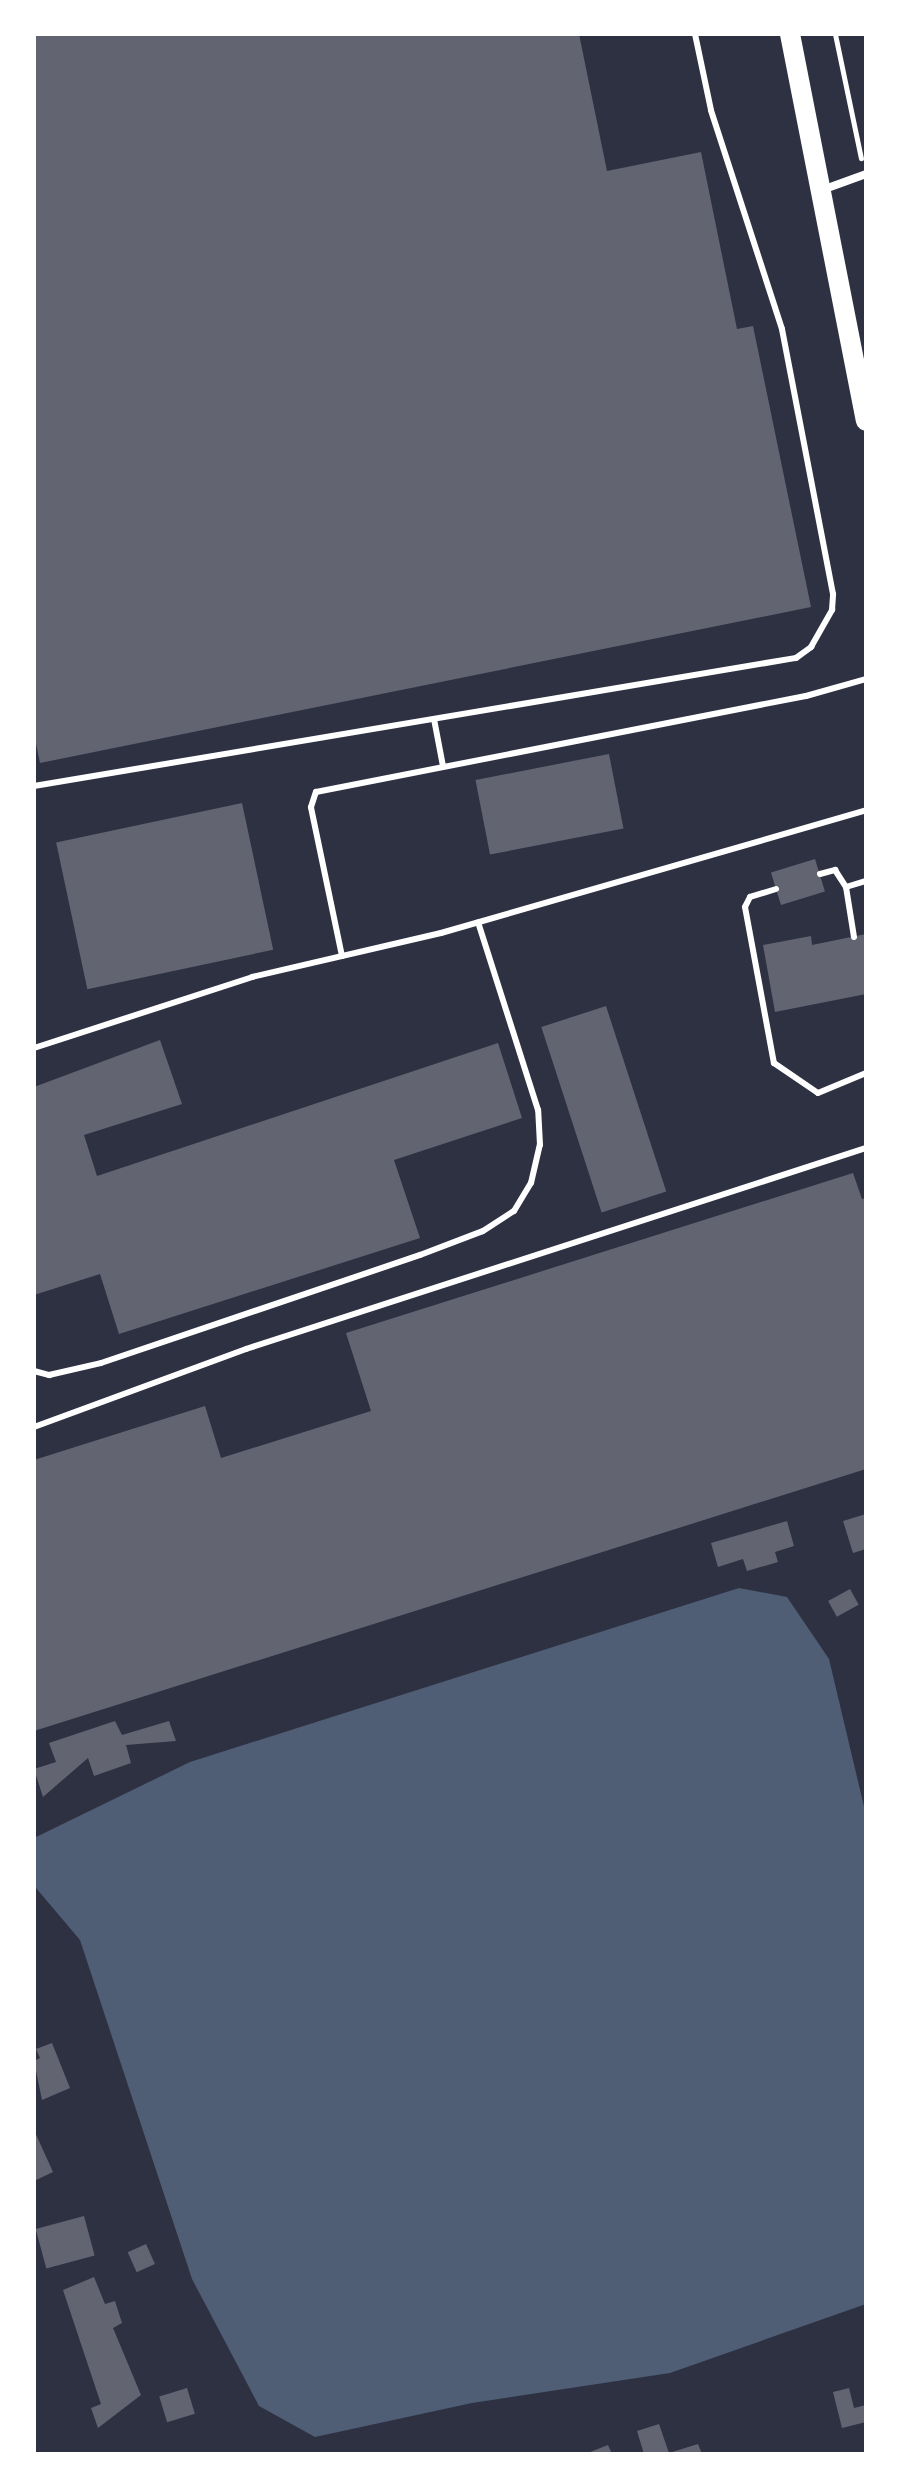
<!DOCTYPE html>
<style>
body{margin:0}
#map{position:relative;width:900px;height:2488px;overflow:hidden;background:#2d3142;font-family:Roboto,sans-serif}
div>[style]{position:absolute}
.water>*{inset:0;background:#4f5d75}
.building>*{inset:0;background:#626471;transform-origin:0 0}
.path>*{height:5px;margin:-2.5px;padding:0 2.5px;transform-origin:2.5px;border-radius:2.5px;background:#fff}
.service>*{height:6px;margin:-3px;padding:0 3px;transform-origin:3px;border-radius:3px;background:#fff}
.minor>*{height:8px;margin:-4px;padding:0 4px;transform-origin:4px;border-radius:4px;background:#fff}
.primary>*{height:20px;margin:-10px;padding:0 10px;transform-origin:10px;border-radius:10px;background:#fff}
span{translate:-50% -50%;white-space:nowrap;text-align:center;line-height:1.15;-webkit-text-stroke:6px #fff;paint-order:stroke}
.frame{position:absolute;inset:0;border:36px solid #fff;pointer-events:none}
</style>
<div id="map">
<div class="water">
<div style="clip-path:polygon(739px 1588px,787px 1597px,829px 1659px,866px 1815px,866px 2304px,670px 2373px,472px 2403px,315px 2437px,259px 2406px,192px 2279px,80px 1940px,36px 1888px,34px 1838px,190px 1762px)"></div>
</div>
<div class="building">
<div style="clip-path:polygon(34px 34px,579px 34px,607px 171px,701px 152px,737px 329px,753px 326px,811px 607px,40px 763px,34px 734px)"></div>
<div style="left:609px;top:754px;width:76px;height:136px;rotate:79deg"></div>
<div style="left:242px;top:803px;width:150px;height:190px;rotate:78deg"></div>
<div style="left:815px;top:859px;width:34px;height:46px;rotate:73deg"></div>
<div style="clip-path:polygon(866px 934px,866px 994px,775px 1012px,763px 945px,811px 936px,812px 945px)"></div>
<div style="left:606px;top:1006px;width:195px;height:68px;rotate:72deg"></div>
<div style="clip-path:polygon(160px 1040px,182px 1104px,84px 1135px,97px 1176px,498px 1043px,522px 1118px,394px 1160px,420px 1238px,119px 1334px,100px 1274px,34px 1295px,34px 1087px)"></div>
<div style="clip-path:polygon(853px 1173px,862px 1199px,866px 1198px,866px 1469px,34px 1731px,34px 1460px,205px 1406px,221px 1458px,371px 1411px,346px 1333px)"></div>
<div style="clip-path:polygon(866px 1514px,866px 1549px,853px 1553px,843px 1521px)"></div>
<div style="clip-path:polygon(787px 1521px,794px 1546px,775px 1552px,778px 1562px,747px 1571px,743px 1559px,718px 1567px,711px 1543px)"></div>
<div style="left:850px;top:1589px;width:18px;height:25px;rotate:61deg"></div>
<div style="clip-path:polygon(115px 1721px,122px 1735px,169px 1721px,176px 1741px,126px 1745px,131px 1763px,94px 1776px,88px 1758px,43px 1797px,34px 1769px,56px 1762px,49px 1743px)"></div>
<div style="clip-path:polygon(52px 2043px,70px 2088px,42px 2100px,34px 2061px,40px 2058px,36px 2049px)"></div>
<div style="clip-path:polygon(34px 2130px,53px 2172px,34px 2181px)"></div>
<div style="left:84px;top:2216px;width:41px;height:50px;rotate:75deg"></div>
<div style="left:146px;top:2244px;width:22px;height:20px;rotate:66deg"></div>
<div style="clip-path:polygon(94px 2277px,105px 2304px,115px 2301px,122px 2323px,113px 2328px,141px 2395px,98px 2428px,91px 2408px,101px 2404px,63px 2290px)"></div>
<div style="left:187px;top:2388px;width:27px;height:29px;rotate:73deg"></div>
<div style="clip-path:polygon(849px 2388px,854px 2408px,866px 2405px,866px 2422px,842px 2428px,833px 2392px)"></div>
<div style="clip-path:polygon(659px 2424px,669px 2453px,698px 2444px,702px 2454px,644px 2454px,637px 2431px)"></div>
<div style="clip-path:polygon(608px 2445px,612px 2454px,585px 2454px)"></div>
</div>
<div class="path">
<div style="left:835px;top:34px;width:127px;rotate:78.2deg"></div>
</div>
<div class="service">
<div style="left:434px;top:719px;width:48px;rotate:79.2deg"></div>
<div style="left:34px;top:786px;width:773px;rotate:-9.54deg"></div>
<div style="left:796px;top:658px;width:19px;rotate:-36deg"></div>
<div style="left:811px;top:647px;width:43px;rotate:-60.4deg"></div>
<div style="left:832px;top:610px;width:16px;rotate:-86deg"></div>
<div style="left:833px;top:594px;width:270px;rotate:-100.9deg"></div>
<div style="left:782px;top:329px;width:230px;rotate:-108deg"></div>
<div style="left:711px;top:110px;width:78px;rotate:-101.9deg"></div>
<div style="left:820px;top:874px;width:16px;rotate:-15deg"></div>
<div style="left:835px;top:870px;width:20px;rotate:57deg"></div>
<div style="left:776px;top:889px;width:27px;rotate:163deg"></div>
<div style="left:750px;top:897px;width:11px;rotate:117deg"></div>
<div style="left:745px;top:907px;width:159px;rotate:79.5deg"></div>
<div style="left:774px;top:1063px;width:53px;rotate:34.3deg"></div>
<div style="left:818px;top:1093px;width:52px;rotate:-22.6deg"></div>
<div style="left:854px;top:937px;width:51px;rotate:-99.1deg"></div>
<div style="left:846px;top:887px;width:21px;rotate:-17deg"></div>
<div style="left:342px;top:956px;width:152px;rotate:-101.8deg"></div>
<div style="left:311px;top:807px;width:16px;rotate:-72deg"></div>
<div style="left:316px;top:792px;width:499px;rotate:-11.1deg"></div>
<div style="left:806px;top:696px;width:62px;rotate:-15.8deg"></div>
<div style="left:34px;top:1048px;width:229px;rotate:-18deg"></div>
<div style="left:252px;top:977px;width:194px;rotate:-13.1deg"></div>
<div style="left:441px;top:933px;width:442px;rotate:-16.1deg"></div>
<div style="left:34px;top:1371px;width:16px;rotate:15deg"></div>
<div style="left:49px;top:1375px;width:53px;rotate:-13deg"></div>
<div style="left:101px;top:1363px;width:337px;rotate:-18.7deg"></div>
<div style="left:420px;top:1255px;width:67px;rotate:-20.9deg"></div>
<div style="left:483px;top:1231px;width:37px;rotate:-33deg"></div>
<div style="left:514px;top:1211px;width:33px;rotate:-59deg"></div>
<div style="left:531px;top:1183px;width:39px;rotate:-77deg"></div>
<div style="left:540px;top:1145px;width:35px;rotate:-93deg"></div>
<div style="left:538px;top:1110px;width:197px;rotate:-107.7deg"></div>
<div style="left:34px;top:1427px;width:226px;rotate:-20.2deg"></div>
<div style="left:246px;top:1349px;width:652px;rotate:-17.96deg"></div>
</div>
<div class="minor">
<div style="left:822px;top:190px;width:47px;rotate:-20deg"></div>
</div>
<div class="primary">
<div style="left:790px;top:34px;width:394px;rotate:78.9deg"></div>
</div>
<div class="frame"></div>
</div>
